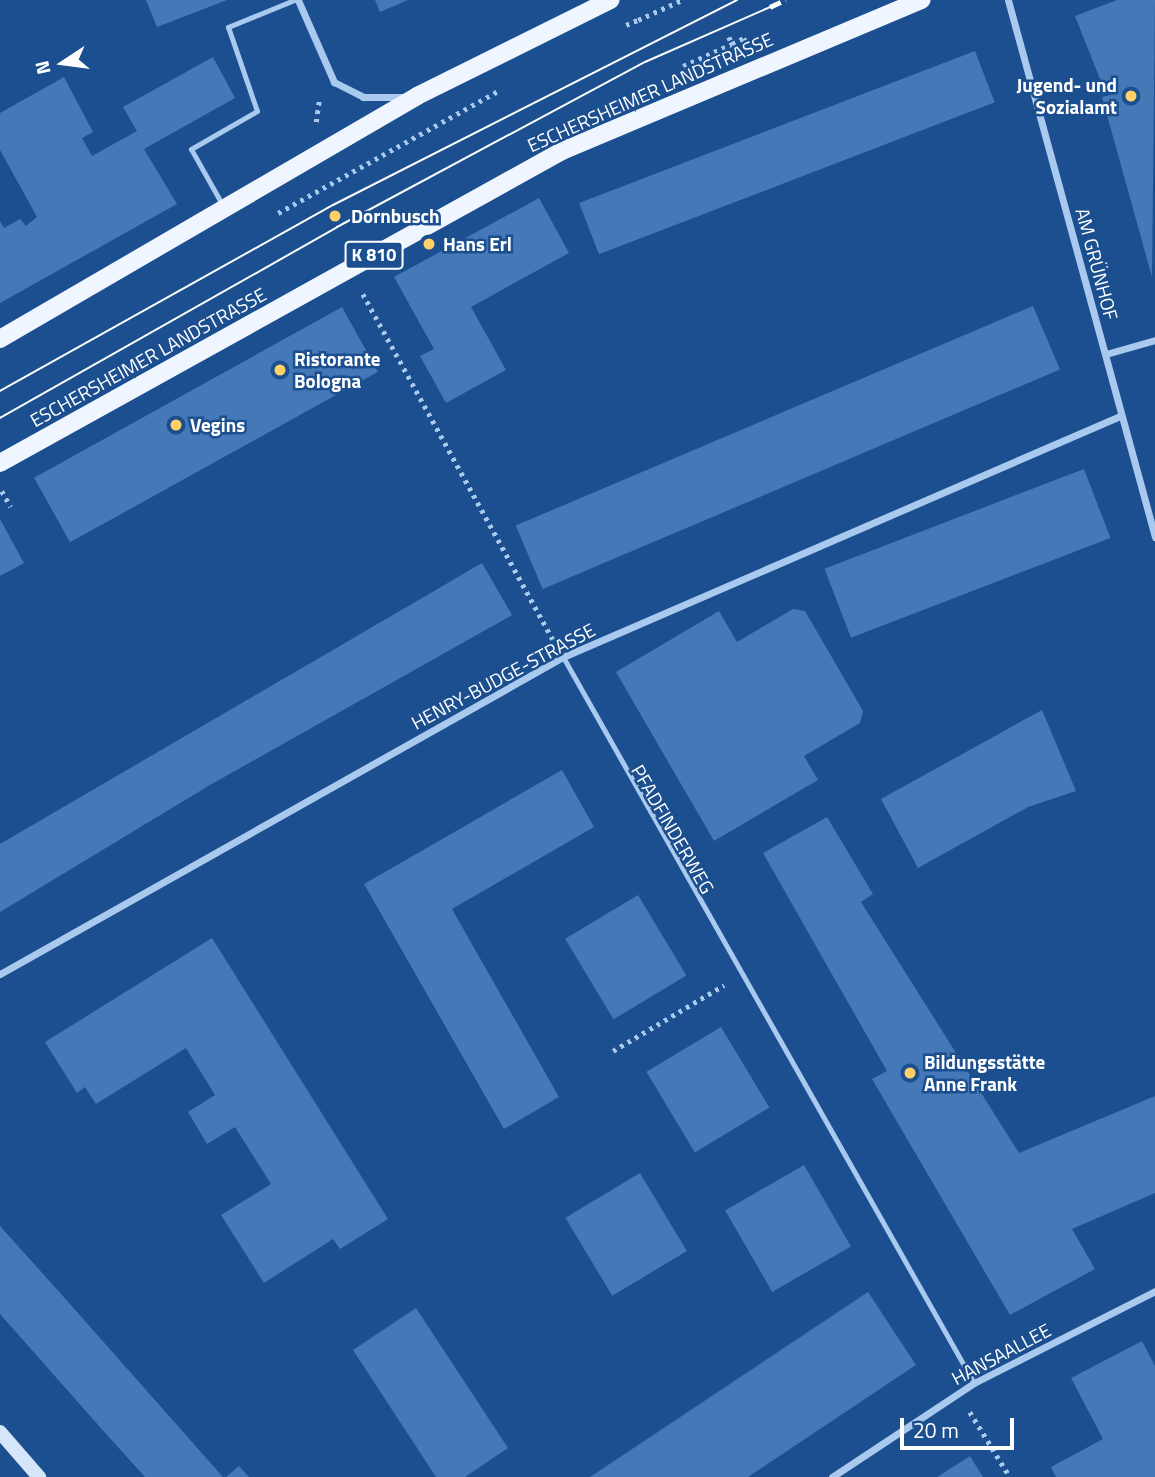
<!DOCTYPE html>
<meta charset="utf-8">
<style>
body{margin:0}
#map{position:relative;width:1155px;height:1477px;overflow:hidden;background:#1b4f8f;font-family:"Titillium Web",sans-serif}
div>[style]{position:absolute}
.building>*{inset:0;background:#4478b7;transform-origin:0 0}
.path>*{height:4.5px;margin-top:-2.25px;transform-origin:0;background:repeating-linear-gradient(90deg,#a9c9ee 0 3.5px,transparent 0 8.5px)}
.service>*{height:5px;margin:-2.5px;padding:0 2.5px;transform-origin:2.5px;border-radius:2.5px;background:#a9c9ee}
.minor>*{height:7px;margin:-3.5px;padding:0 3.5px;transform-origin:3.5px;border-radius:3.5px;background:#a9c9ee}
.secondary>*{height:14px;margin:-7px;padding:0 7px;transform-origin:7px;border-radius:7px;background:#d6e6fa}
.primary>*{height:18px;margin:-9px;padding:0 9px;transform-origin:9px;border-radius:9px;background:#f0f6ff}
.tram>*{height:2px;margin:-1px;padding:0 1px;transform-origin:1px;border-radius:1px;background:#fff}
.rail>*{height:5px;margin-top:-2.5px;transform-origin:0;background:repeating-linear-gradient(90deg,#fff 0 12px,transparent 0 17px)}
.dots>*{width:19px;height:19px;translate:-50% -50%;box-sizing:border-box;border:4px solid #1b4f8f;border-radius:50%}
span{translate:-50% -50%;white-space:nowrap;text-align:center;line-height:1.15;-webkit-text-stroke:5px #1b4f8f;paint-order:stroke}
.shield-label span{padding:2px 5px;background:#1b4f8f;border:2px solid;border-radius:5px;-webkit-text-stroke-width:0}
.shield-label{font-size:18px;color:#fff;font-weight:700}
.poi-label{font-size:19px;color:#fff;font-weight:700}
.right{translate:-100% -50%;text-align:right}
.left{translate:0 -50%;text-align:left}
.street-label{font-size:19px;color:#fff}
.north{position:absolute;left:28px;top:28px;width:70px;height:70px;-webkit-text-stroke:5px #1b4f8f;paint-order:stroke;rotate:257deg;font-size:19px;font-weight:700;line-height:28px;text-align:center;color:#fff}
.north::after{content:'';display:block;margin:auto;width:24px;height:32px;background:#fff;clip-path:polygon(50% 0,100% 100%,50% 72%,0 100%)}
.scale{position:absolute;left:900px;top:1418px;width:114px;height:32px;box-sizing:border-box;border:4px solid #fff;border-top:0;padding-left:9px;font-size:21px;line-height:24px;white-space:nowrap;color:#fff;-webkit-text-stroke:5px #1b4f8f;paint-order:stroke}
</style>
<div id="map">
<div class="building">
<div style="clip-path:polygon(146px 0,227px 0,157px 27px)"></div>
<div style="clip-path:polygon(375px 0,408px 0,380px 12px)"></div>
<div style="clip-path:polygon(1117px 0,1155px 0,1152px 277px,1102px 97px,1114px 94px,1108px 82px,1102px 84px,1075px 16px)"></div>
<div style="left:975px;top:51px;width:55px;height:424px;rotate:69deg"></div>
<div style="clip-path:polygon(213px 57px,235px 98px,144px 149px,177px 204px,0 303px,0 221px,4px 228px,20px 219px,26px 226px,37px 217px,0 150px,0 113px,64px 77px,93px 132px,82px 138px,92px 156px,137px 131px,123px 107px)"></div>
<div style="clip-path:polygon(539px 198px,569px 253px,471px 307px,506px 370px,446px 403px,420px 356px,434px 349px,394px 277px)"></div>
<div style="left:1033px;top:306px;width:69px;height:562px;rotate:67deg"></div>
<div style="left:342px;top:307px;width:74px;height:352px;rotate:61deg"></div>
<div style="left:1084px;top:469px;width:74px;height:278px;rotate:69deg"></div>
<div style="clip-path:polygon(0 519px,24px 563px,0 576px)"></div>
<div style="clip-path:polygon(482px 563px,512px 615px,210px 785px,0 912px,0 844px)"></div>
<div style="clip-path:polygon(793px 609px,805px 611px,863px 711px,860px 723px,804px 756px,818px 780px,714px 841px,616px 672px,719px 611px,737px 642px)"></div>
<div style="clip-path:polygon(1042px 710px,1076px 791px,1028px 807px,918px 868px,881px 799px)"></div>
<div style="clip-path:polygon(562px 770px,594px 827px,452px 909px,559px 1097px,504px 1129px,364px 884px)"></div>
<div style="clip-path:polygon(827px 817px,873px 894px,861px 902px,1019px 1153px,1155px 1096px,1155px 1193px,1072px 1229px,1095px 1269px,1010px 1315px,872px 1079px,887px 1071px,763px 853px)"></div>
<div style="left:638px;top:895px;width:94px;height:85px;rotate:59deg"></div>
<div style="clip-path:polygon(212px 938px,388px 1219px,340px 1249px,333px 1239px,264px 1283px,221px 1215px,271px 1184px,235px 1127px,207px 1144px,188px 1112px,215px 1095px,186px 1048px,96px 1104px,85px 1087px,77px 1093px,45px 1042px)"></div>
<div style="left:721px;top:1027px;width:94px;height:87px;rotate:59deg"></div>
<div style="left:804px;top:1165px;width:94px;height:91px;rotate:60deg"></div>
<div style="left:640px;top:1173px;width:91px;height:87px;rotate:59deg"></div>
<div style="clip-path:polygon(0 1226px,62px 1295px,223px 1477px,145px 1477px,99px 1426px,0 1314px)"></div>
<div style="clip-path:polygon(868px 1292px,916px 1365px,748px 1477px,590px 1477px)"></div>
<div style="clip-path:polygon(416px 1308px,508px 1448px,465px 1477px,436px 1477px,353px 1350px)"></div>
<div style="clip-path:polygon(1142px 1341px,1155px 1366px,1155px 1477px,1056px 1477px,1051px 1467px,1103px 1439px,1071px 1378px)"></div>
<div style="clip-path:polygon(970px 1456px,983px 1477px,937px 1477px)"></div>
<div style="clip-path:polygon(239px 1466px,249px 1477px,226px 1477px)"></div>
</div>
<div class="path">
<div style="left:638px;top:20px;width:48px;rotate:-24.4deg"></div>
<div style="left:626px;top:25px;width:13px;rotate:-23deg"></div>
<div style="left:729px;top:37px;width:8px;rotate:67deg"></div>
<div style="left:732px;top:44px;width:13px;rotate:-27deg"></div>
<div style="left:744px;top:38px;width:7px;rotate:63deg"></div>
<div style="left:683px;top:66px;width:54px;rotate:-24.2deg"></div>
<div style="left:316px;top:122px;width:22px;rotate:-82deg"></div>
<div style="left:278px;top:213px;width:254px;rotate:-29deg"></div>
<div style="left:363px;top:294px;width:394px;rotate:61.2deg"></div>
<div style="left:2px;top:491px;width:18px;rotate:61deg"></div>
<div style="left:613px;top:1051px;width:129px;rotate:-30.7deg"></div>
<div style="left:970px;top:1412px;width:76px;rotate:58.4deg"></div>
</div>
<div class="service">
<div style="left:222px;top:204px;width:63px;rotate:-119.4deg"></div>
<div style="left:191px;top:149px;width:76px;rotate:-29.9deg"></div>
<div style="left:257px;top:111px;width:89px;rotate:-109deg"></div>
<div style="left:228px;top:27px;width:71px;rotate:-22.2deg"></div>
<div style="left:563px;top:657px;width:834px;rotate:60.49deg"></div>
</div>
<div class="minor">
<div style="left:298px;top:0;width:90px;rotate:66.3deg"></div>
<div style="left:334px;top:82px;width:33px;rotate:27deg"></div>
<div style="left:363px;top:97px;width:44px"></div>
<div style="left:1008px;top:0;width:557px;rotate:74.69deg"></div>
<div style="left:1106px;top:354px;width:51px;rotate:-15.9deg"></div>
<div style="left:0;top:974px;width:646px;rotate:-29.38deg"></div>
<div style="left:563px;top:657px;width:607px;rotate:-23.4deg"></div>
<div style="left:832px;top:1477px;width:170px;rotate:-33.5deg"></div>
<div style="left:974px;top:1383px;width:203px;rotate:-26.9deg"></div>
</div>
<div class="secondary">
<div style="left:0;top:1432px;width:60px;rotate:49.1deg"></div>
</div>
<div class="primary">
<div style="left:0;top:339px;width:483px;rotate:-30.2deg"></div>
<div style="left:417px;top:96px;width:216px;rotate:-26.4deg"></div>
<div style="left:0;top:463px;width:643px;rotate:-29.04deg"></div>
<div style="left:562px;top:151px;width:390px;rotate:-22.8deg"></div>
</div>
<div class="tram">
<div style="left:0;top:391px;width:381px;rotate:-29.2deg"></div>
<div style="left:333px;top:205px;width:453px;rotate:-26.9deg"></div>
<div style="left:0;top:418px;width:387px;rotate:-29.5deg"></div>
<div style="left:337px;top:227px;width:349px;rotate:-28.2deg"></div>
<div style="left:645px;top:62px;width:137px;rotate:-23.7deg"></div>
</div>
<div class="rail">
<div style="left:770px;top:7px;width:17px;rotate:-25deg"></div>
</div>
<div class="dots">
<div style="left:1131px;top:96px;background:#ffd166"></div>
<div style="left:335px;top:216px;background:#ffd166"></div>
<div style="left:429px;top:244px;background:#ffd166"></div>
<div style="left:280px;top:370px;background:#ffd166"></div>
<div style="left:176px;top:425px;background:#ffd166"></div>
<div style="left:910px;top:1073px;background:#ffd166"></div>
</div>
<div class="shield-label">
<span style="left:374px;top:255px">K 810</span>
</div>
<div class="poi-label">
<span class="right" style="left:1117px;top:96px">Jugend- und<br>Sozialamt</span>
<span class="left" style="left:351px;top:216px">Dornbusch</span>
<span class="left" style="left:443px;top:244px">Hans Erl</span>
<span class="left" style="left:294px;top:370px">Ristorante<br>Bologna</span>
<span class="left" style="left:190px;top:425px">Vegins</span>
<span class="left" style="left:924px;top:1073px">Bildungsstätte<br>Anne Frank</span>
</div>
<div class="street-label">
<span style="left:650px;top:92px;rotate:-24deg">ESCHERSHEIMER LANDSTRASSE</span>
<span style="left:1097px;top:264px;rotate:75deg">AM GRÜNHOF</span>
<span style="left:148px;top:357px;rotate:-29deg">ESCHERSHEIMER LANDSTRASSE</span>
<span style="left:503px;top:676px;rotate:-28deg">HENRY-BUDGE-STRASSE</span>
<span style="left:673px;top:829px;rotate:60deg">PFADFINDERWEG</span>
<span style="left:1001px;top:1354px;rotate:-28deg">HANSAALLEE</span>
</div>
<div class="north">N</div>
<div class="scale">20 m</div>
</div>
